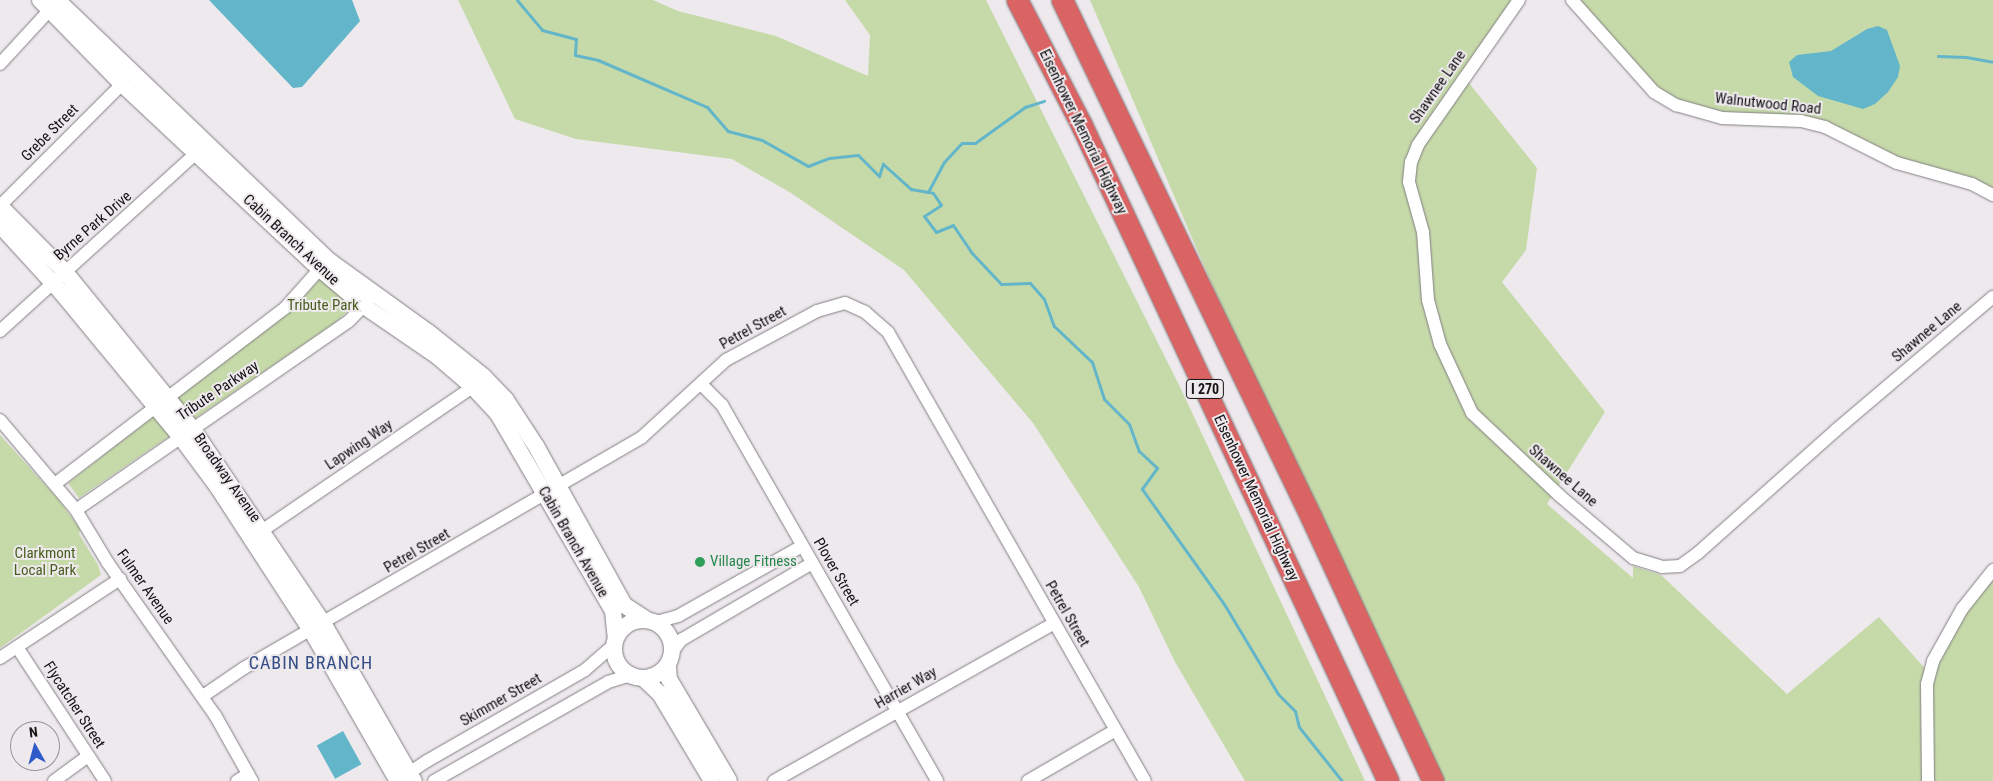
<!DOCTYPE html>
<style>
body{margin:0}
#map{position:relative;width:1993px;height:781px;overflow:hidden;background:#ede9ed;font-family:"Roboto Condensed",sans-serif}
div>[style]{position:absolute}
.green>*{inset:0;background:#c6daa9}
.water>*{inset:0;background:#63b6ca;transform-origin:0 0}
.stream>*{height:3px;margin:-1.5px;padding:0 1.5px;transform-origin:1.5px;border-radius:1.5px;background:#63b6ca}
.roads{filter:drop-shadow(0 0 1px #827f83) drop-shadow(0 0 1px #827f83)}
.street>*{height:12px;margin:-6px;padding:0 6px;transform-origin:6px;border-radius:6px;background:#fff}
.secondary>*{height:16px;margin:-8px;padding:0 8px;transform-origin:8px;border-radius:8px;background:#fff}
.secondary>.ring{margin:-8px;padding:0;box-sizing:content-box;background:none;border:16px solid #fff;border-radius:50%}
.highway>*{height:21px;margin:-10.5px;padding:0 10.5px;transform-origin:10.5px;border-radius:10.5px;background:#da6363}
.dots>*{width:14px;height:14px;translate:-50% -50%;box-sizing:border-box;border:2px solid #ede9ed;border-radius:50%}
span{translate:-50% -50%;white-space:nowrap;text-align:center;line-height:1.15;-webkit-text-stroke:4px #ede9ed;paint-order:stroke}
.shield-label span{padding:1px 4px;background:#ede9ed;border:1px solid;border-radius:4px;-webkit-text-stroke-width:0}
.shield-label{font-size:14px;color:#151415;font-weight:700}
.street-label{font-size:15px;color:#151415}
.park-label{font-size:15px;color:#495e1e}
.leisure-label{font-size:15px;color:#27864d}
.left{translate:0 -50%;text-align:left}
.quarter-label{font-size:18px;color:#344d86;letter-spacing:1px}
.north{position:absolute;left:10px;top:721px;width:50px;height:50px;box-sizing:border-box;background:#ede9ed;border:1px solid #979497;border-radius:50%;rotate:353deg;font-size:14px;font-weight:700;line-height:20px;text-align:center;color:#151415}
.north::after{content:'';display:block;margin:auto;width:18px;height:22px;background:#2f5bca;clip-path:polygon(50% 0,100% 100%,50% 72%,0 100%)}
</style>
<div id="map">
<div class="green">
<div style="clip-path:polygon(458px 0,653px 0,678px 11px,776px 36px,868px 76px,870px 35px,845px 0,986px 0,1180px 387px,1365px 781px,1245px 781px,1175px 662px,1139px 587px,1033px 423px,904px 270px,791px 193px,732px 159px,576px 139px,515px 119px)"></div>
<div style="clip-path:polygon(1090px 0,1519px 0,1465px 78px,1537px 168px,1526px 250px,1502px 282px,1605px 412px,1547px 504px,1633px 578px,1633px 566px,1661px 575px,1787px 694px,1879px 617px,1929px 673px,1993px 570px,1993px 781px,1425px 781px)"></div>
<div style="clip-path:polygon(1572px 0,1993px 0,1993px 195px,1897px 163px,1825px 127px,1722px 118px,1654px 92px)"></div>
<div style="clip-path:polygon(321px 278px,355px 304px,336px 322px,79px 498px,68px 483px,298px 303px)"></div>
<div style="clip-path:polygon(0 435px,59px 500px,80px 529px,79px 534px,98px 565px,101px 575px,0 648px)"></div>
</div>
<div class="water">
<div style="clip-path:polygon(209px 0,352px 0,360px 21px,302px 87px,293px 88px)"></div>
<div style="clip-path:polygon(1878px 26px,1887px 30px,1900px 66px,1898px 77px,1888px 92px,1875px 104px,1863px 109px,1818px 96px,1793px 77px,1789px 62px,1797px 55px,1831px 51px,1867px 29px)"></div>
<div style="left:343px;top:731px;width:38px;height:30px;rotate:61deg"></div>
</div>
<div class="stream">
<div style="left:517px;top:0;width:39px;rotate:50deg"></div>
<div style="left:542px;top:30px;width:35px;rotate:15deg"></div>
<div style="left:576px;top:39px;width:16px;rotate:94deg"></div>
<div style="left:575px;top:55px;width:24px;rotate:12deg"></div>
<div style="left:598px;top:60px;width:119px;rotate:23.3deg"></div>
<div style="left:707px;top:107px;width:32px;rotate:49deg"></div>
<div style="left:728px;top:131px;width:35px;rotate:15deg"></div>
<div style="left:762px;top:140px;width:53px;rotate:29.5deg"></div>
<div style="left:808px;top:166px;width:22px;rotate:-21deg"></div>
<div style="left:829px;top:158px;width:29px;rotate:-6deg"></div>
<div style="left:858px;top:155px;width:30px;rotate:45deg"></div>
<div style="left:879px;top:176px;width:13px;rotate:-72deg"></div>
<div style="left:883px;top:164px;width:38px;rotate:42deg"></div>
<div style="left:911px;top:189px;width:22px;rotate:10deg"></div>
<div style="left:933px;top:193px;width:14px;rotate:56deg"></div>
<div style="left:941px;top:205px;width:20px;rotate:147deg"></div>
<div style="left:924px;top:216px;width:20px;rotate:53deg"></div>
<div style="left:936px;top:232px;width:18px;rotate:-22deg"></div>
<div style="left:953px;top:225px;width:32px;rotate:56deg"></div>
<div style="left:971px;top:252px;width:44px;rotate:46.8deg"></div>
<div style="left:1001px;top:284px;width:29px;rotate:-2deg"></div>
<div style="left:1030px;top:283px;width:21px;rotate:49deg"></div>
<div style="left:1044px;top:299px;width:29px;rotate:70deg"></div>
<div style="left:1054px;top:326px;width:52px;rotate:43.5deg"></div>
<div style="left:1092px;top:362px;width:39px;rotate:72deg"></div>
<div style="left:1104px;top:399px;width:35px;rotate:45deg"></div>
<div style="left:1129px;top:424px;width:29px;rotate:70deg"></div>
<div style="left:1139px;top:451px;width:25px;rotate:43deg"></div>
<div style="left:1157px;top:468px;width:26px;rotate:126deg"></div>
<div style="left:1142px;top:489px;width:141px;rotate:54.5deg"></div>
<div style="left:1224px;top:604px;width:105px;rotate:59deg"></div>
<div style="left:1278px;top:694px;width:24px;rotate:45deg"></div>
<div style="left:1295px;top:711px;width:16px;rotate:76deg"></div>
<div style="left:1299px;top:727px;width:69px;rotate:51.5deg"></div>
<div style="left:1938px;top:56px;width:28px;rotate:2deg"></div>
<div style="left:1966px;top:57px;width:27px;rotate:10deg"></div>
<div style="left:928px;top:192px;width:34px;rotate:-62deg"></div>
<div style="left:944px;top:162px;width:26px;rotate:-47deg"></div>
<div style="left:962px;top:143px;width:13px"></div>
<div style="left:975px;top:143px;width:62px;rotate:-35.8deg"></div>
<div style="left:1025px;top:107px;width:20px;rotate:-18deg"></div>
</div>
<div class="roads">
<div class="street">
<div style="left:1519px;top:0;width:177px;rotate:124.9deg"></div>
<div style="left:1418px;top:145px;width:18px;rotate:112deg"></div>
<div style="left:1411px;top:162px;width:20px;rotate:96deg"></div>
<div style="left:1409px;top:182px;width:52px;rotate:74.4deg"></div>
<div style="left:1423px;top:232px;width:68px;rotate:85.8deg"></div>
<div style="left:1428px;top:300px;width:46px;rotate:74.7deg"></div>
<div style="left:1440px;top:344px;width:76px;rotate:65.1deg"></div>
<div style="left:1472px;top:413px;width:121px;rotate:43.3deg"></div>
<div style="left:1560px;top:496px;width:96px;rotate:40.3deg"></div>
<div style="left:1633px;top:558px;width:30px;rotate:17deg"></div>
<div style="left:1662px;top:567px;width:18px;rotate:-3deg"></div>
<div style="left:1680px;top:566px;width:22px;rotate:-36deg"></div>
<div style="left:1698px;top:553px;width:185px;rotate:-41.7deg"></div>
<div style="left:1836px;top:430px;width:206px;rotate:-40.3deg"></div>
<div style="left:1572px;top:0;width:123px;rotate:48.3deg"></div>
<div style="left:1654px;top:92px;width:26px;rotate:31deg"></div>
<div style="left:1676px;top:105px;width:48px;rotate:15.8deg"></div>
<div style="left:1722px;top:118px;width:79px;rotate:2.2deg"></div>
<div style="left:1801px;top:121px;width:25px;rotate:14deg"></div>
<div style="left:1825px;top:127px;width:80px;rotate:26.6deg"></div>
<div style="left:1897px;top:163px;width:78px;rotate:15.6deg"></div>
<div style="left:1972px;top:184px;width:24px;rotate:28deg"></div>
<div style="left:0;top:64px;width:83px;rotate:-47.4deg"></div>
<div style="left:0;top:206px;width:173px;rotate:-45deg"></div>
<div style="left:0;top:331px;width:273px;rotate:-42.2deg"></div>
<div style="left:701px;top:384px;width:30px;rotate:45deg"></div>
<div style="left:722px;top:405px;width:433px;rotate:60.2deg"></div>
<div style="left:0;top:420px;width:118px;rotate:49.8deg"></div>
<div style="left:76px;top:510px;width:62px;rotate:58.9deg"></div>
<div style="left:108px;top:563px;width:186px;rotate:54.9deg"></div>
<div style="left:215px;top:715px;width:76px;rotate:60.7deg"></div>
<div style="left:56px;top:483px;width:288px;rotate:-37.4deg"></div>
<div style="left:285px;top:308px;width:60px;rotate:-48.4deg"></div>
<div style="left:76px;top:510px;width:332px;rotate:-34.7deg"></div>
<div style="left:349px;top:321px;width:30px;rotate:-46deg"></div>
<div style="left:263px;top:530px;width:254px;rotate:-34.3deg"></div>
<div style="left:656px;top:622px;width:23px;rotate:-15deg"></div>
<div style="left:678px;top:616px;width:142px;rotate:-29.4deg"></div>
<div style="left:17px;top:647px;width:160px;rotate:56.7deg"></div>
<div style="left:673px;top:651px;width:14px;rotate:-54deg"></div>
<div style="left:681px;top:640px;width:152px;rotate:-30.4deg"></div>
<div style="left:0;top:658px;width:144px;rotate:-33.4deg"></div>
<div style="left:203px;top:696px;width:50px;rotate:-34.3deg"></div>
<div style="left:244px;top:668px;width:460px;rotate:-30.1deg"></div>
<div style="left:642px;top:437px;width:114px;rotate:-42.5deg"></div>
<div style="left:726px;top:360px;width:103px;rotate:-28.3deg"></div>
<div style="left:817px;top:311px;width:29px;rotate:-16deg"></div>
<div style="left:845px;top:303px;width:22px;rotate:24deg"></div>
<div style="left:865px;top:312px;width:30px;rotate:41deg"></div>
<div style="left:888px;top:332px;width:517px;rotate:60.21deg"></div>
<div style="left:405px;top:779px;width:7px;rotate:-56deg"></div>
<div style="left:409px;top:773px;width:22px;rotate:-34deg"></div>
<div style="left:427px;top:761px;width:182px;rotate:-29.9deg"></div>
<div style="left:585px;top:670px;width:38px;rotate:-41deg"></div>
<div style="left:54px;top:781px;width:42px;rotate:-36.3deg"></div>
<div style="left:237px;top:781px;width:13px;rotate:-32deg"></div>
<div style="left:434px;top:781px;width:200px;rotate:-29.6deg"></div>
<div style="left:608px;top:682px;width:24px;rotate:-17deg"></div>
<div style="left:774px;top:781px;width:320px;rotate:-29.4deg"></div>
<div style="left:1028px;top:781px;width:99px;rotate:-30.2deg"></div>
<div style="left:1928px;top:781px;width:97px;rotate:-90.6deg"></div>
<div style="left:1927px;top:684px;width:24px;rotate:-75deg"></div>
<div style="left:1933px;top:661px;width:60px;rotate:-60.9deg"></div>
<div style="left:1962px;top:609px;width:50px;rotate:-51.5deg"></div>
</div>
<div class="secondary">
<div style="left:40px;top:0;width:117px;rotate:45.7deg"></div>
<div style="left:122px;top:84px;width:271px;rotate:43.1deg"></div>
<div style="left:320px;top:269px;width:57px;rotate:40.1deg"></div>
<div style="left:364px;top:306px;width:88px;rotate:34.4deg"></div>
<div style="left:437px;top:356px;width:48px;rotate:40.7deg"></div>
<div style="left:473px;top:387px;width:37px;rotate:47deg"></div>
<div style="left:498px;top:414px;width:228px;rotate:59.7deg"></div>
<div style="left:613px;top:611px;width:27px;rotate:84deg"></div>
<div style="left:57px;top:0;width:376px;rotate:43.8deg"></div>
<div style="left:328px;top:260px;width:123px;rotate:35.8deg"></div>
<div style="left:428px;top:332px;width:70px;rotate:38.7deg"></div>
<div style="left:483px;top:376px;width:33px;rotate:46deg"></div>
<div style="left:506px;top:400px;width:55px;rotate:56.9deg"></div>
<div style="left:536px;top:446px;width:182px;rotate:61deg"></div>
<div style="left:624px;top:605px;width:27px;rotate:33deg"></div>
<div style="left:0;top:206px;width:93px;rotate:45.4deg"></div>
<div style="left:65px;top:272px;width:201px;rotate:50.9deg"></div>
<div style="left:192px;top:428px;width:235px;rotate:56.1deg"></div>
<div style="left:323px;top:623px;width:182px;rotate:60.1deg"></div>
<div style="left:0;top:225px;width:92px;rotate:47.6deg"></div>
<div style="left:62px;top:293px;width:185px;rotate:50.5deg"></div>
<div style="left:180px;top:436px;width:62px;rotate:53.5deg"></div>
<div style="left:217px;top:486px;width:172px;rotate:56.9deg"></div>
<div style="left:311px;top:630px;width:174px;rotate:60.1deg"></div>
<div class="ring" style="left:614px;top:620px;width:42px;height:42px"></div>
<div style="left:668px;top:666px;width:13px;rotate:86deg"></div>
<div style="left:669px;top:679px;width:118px;rotate:59.5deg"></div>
<div style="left:643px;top:678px;width:23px;rotate:43deg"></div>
<div style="left:660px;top:694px;width:101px;rotate:59.1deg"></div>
</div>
<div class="highway">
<div style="left:1017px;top:0;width:140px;rotate:62.7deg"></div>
<div style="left:1081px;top:124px;width:725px;rotate:64.95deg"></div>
<div style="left:1062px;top:0;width:574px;rotate:64.28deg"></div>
<div style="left:1311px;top:517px;width:291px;rotate:65.2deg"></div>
</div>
</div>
<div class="dots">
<div style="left:700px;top:562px;background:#2e9e5b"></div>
</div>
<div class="shield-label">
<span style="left:1205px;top:389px">I 270</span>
</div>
<div class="street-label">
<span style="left:1438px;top:87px;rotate:-55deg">Shawnee Lane</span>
<span style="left:1768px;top:104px;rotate:6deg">Walnutwood Road</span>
<span style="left:1083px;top:132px;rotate:64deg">Eisenhower Memorial Highway</span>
<span style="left:50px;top:133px;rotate:-45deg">Grebe Street</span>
<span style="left:93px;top:226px;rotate:-41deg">Byrne Park Drive</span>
<span style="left:291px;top:240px;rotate:43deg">Cabin Branch Avenue</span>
<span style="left:753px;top:328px;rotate:-29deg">Petrel Street</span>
<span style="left:1927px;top:332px;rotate:-40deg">Shawnee Lane</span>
<span style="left:218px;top:391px;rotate:-34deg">Tribute Parkway</span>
<span style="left:359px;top:445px;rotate:-34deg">Lapwing Way</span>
<span style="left:1563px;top:476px;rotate:41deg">Shawnee Lane</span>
<span style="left:227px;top:478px;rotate:55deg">Broadway Avenue</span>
<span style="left:1256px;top:498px;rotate:65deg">Eisenhower Memorial Highway</span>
<span style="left:573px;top:542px;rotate:60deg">Cabin Branch Avenue</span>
<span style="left:417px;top:551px;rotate:-30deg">Petrel Street</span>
<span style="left:836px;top:572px;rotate:60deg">Plover Street</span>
<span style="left:145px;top:587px;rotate:55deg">Fulmer Avenue</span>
<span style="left:1067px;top:614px;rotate:60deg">Petrel Street</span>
<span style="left:906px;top:688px;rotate:-30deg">Harrier Way</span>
<span style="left:501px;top:700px;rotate:-30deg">Skimmer Street</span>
<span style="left:74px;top:705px;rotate:57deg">Flycatcher Street</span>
</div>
<div class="park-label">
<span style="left:323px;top:306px">Tribute Park</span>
<span style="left:45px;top:562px">Clarkmont<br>Local Park</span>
</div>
<div class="leisure-label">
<span class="left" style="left:710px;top:562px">Village Fitness</span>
</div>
<div class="quarter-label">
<span style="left:311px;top:663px">CABIN BRANCH</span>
</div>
<div class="north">N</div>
</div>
